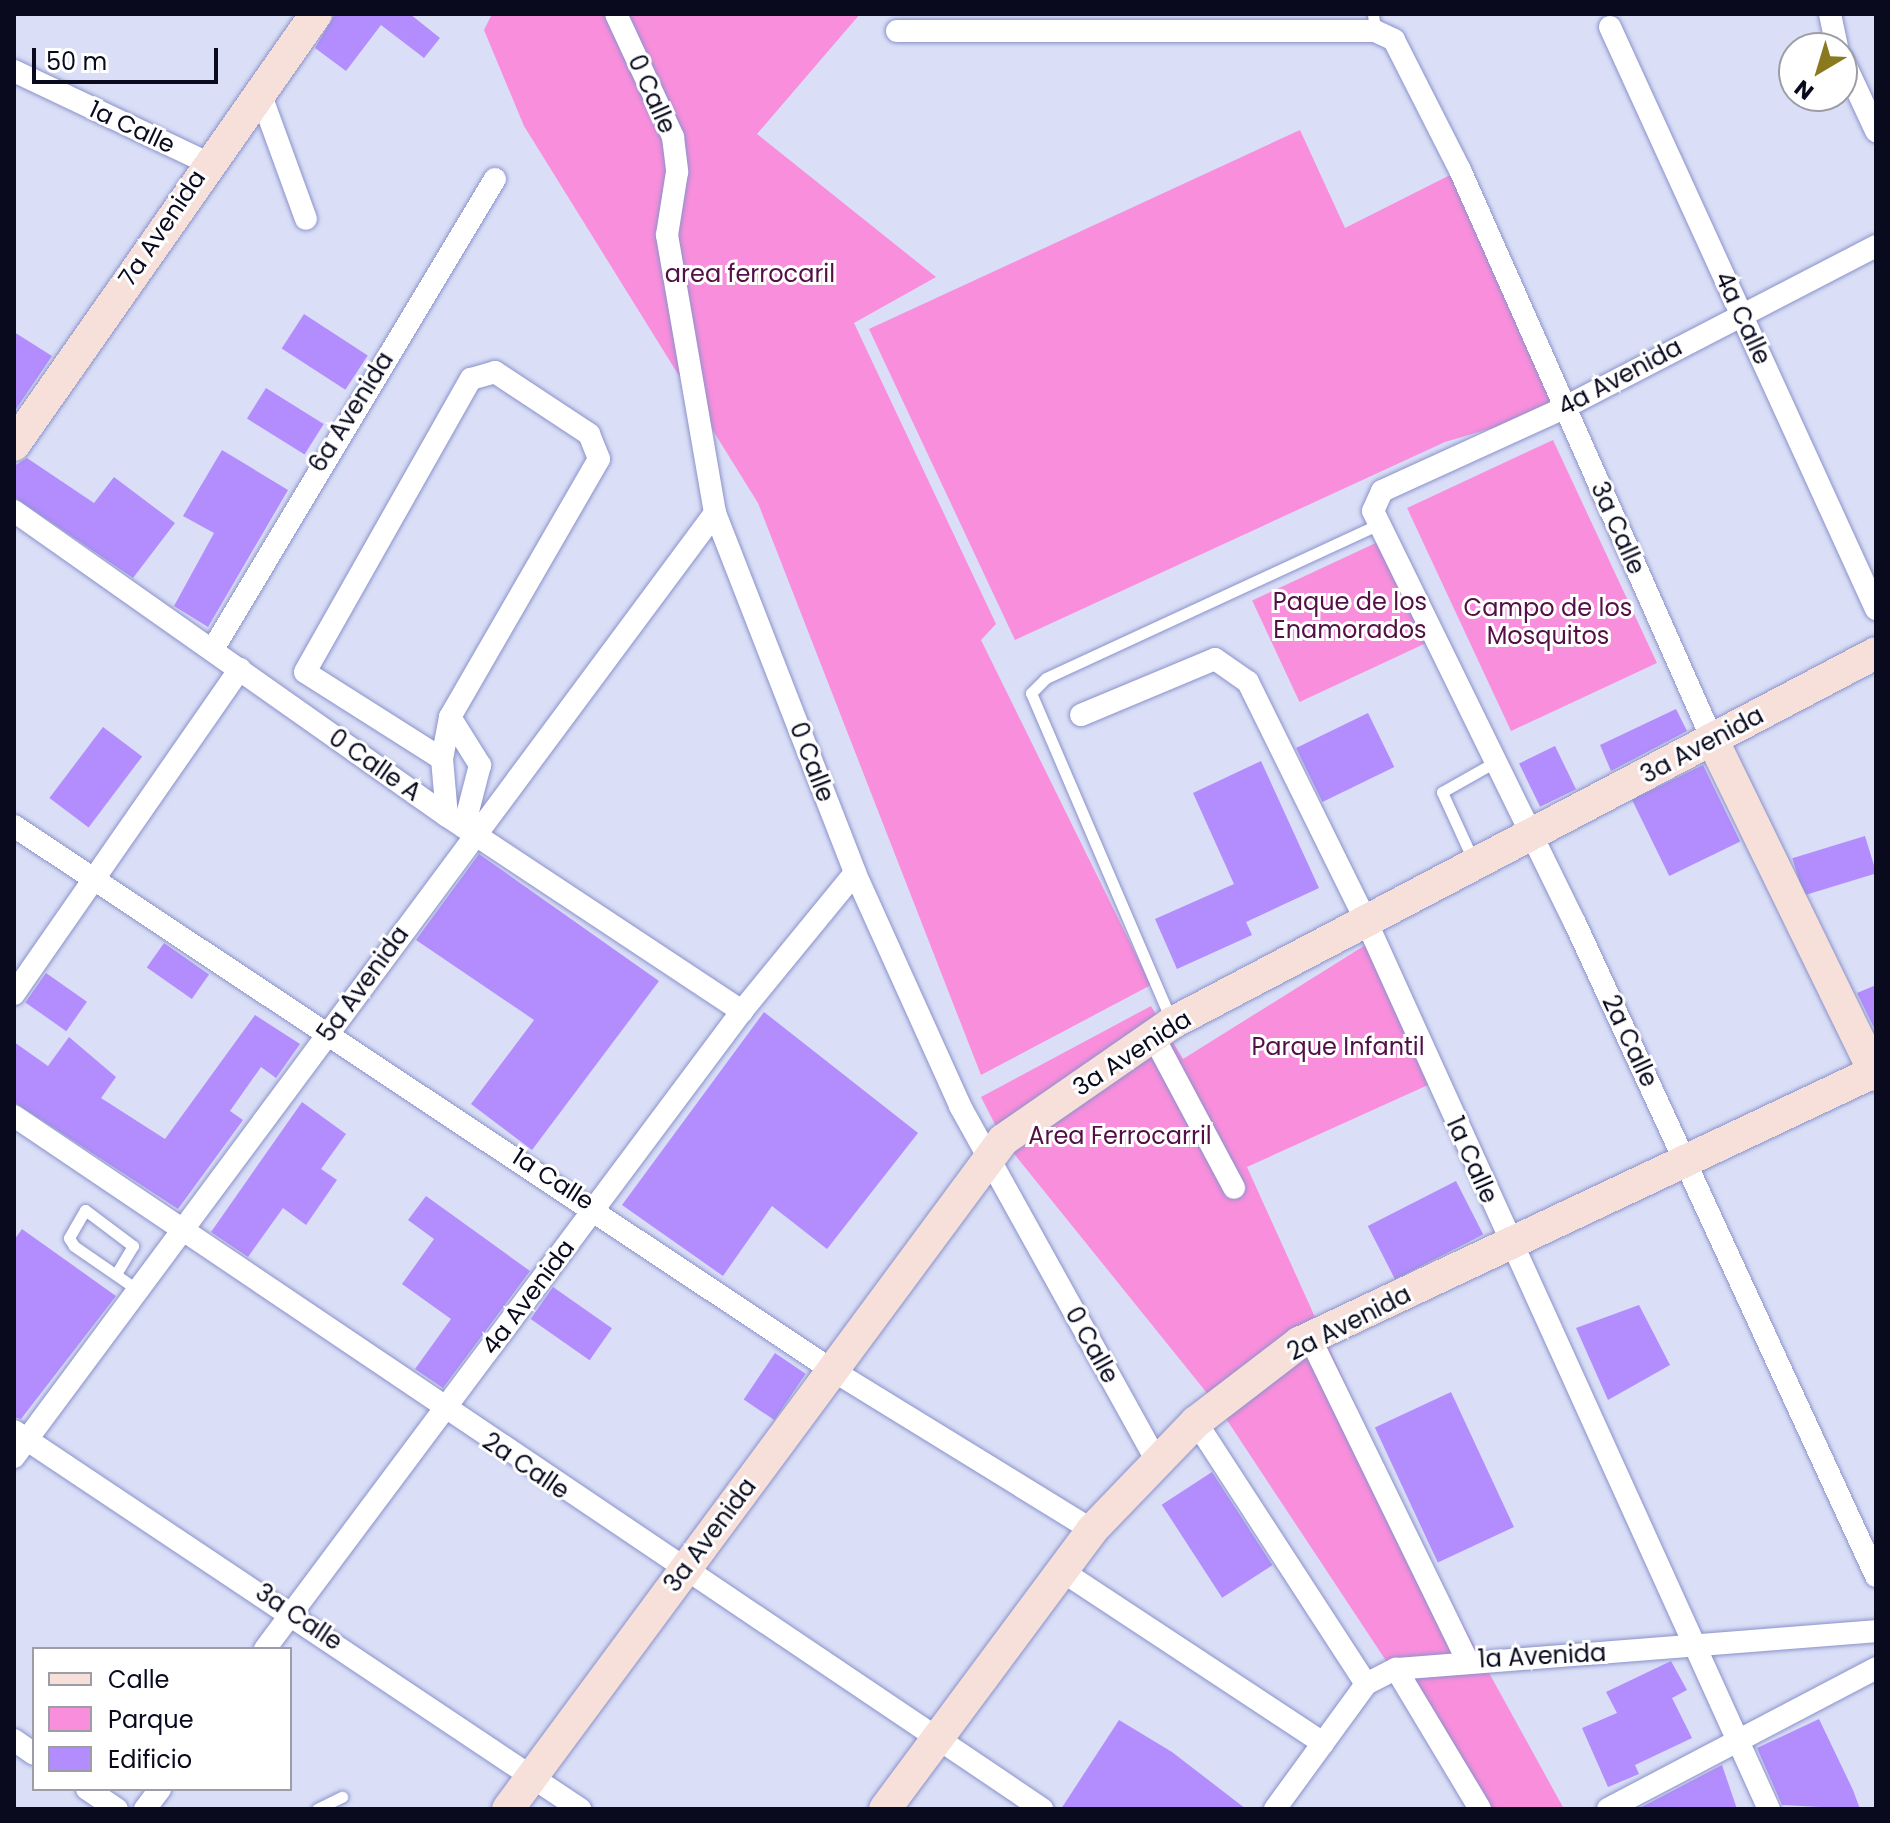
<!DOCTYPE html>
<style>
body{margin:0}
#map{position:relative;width:1890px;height:1823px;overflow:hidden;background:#dadff7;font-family:Poppins,sans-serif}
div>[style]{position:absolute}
.green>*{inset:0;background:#f88edc;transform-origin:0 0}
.building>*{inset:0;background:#b38dfd;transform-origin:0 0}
.roads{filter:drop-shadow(0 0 2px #8b92ca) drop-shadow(0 0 2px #8b92ca)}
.lane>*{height:11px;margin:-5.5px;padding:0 5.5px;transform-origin:5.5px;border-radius:5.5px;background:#fff}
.street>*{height:22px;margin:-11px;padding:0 11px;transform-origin:11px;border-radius:11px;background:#fff}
.secondary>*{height:32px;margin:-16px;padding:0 16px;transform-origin:16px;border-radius:16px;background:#f6e0d9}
span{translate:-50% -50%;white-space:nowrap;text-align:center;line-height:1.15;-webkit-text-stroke:6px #fff;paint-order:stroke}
.street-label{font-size:24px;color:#090a1e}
.park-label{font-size:24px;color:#521045}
.frame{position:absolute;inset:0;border:16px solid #090a1e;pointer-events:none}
.legend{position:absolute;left:32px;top:1647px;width:260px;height:144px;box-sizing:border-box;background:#fff;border:2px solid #9d9da5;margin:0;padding:10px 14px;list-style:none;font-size:24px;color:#090a1e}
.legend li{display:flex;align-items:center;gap:16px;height:40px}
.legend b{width:40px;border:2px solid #9d9da5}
.north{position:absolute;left:1778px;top:32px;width:80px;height:80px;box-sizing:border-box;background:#fff;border:2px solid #9d9da5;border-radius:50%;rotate:218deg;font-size:22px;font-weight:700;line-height:32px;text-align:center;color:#090a1e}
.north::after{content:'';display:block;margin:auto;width:28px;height:36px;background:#8b791f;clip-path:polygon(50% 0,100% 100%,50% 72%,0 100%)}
.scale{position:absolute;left:32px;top:48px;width:186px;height:36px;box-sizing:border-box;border:4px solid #090a1e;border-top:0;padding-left:10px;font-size:24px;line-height:28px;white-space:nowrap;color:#090a1e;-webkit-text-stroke:6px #fff;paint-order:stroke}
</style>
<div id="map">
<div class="green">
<div style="clip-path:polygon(492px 14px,860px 14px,757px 134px,936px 277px,854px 323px,996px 624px,981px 640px,1151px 985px,981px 1075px,758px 503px,524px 126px,484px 30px)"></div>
<div style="clip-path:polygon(1300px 130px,1345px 228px,1460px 170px,1558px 409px,1445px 442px,1015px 640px,869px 329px)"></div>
<div style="left:1553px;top:440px;width:246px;height:161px;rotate:65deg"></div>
<div style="left:1380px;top:541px;width:112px;height:141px;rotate:65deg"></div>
<div style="clip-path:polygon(1375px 939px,1428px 1085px,1247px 1167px,1417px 1542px,1564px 1809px,1484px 1809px,1219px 1408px,1003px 1140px,981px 1097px,1151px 1006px,1183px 1059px)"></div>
</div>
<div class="building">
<div style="clip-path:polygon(335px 14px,410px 14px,440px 38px,424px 58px,381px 25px,346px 71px,315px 48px)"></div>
<div style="left:304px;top:314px;width:76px;height:41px;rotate:33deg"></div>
<div style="clip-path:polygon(14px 332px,52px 356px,14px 412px)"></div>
<div style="left:266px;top:388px;width:68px;height:36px;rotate:32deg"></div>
<div style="clip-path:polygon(222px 450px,288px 490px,208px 627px,174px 606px,214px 533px,183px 516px)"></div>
<div style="clip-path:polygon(27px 458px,94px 503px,114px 477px,175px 523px,133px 578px,14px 497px,14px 466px)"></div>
<div style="clip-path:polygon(1676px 709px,1687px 731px,1611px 771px,1600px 745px)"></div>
<div style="left:1368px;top:713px;width:60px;height:80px;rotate:64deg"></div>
<div style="left:103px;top:727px;width:49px;height:89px;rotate:37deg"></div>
<div style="left:1555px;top:746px;width:48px;height:40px;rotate:64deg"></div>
<div style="clip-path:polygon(1261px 761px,1319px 888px,1246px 922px,1252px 935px,1177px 969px,1155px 919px,1234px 884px,1193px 793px)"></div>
<div style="left:1703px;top:765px;width:85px;height:79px;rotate:64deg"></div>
<div style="left:1865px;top:836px;width:39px;height:76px;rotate:73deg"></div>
<div style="clip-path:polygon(479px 854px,659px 981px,532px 1150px,471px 1104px,534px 1020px,416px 940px)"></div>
<div style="left:164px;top:943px;width:55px;height:30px;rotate:35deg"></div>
<div style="left:46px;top:973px;width:50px;height:36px;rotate:35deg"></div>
<div style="clip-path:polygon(1876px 985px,1876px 1032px,1857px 993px)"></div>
<div style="clip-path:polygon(764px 1012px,918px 1133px,827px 1249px,772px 1206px,723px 1276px,622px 1205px)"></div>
<div style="clip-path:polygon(255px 1015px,300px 1044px,276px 1078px,261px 1067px,230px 1111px,243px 1120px,178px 1209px,14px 1102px,14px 1042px,48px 1066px,69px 1037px,116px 1077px,101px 1098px,165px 1139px)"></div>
<div style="clip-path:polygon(302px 1102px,346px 1134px,321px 1169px,337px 1180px,306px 1225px,283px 1208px,248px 1257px,211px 1232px)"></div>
<div style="left:1456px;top:1181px;width:60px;height:99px;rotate:63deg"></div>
<div style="clip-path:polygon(426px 1196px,530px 1271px,443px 1388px,415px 1369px,451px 1319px,402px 1284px,434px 1239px,408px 1220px)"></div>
<div style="clip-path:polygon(22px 1229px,116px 1296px,21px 1419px,14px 1417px,14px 1240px)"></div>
<div style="left:553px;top:1287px;width:72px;height:39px;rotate:35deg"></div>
<div style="clip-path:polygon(1639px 1305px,1670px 1365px,1608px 1400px,1576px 1328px)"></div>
<div style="left:775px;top:1353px;width:37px;height:56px;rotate:34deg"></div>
<div style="left:1451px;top:1392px;width:149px;height:84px;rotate:65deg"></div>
<div style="left:1212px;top:1472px;width:111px;height:60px;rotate:57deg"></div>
<div style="clip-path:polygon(1671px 1661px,1687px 1690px,1672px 1698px,1692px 1738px,1635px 1765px,1639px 1774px,1608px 1787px,1582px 1728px,1617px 1713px,1606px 1692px)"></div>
<div style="clip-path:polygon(1819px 1719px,1853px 1790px,1860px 1809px,1782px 1805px,1757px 1748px)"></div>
<div style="clip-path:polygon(1119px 1720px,1172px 1752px,1246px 1809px,1061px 1809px)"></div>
<div style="clip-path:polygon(1722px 1765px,1737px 1809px,1638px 1809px,1718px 1767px)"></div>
</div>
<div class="roads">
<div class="lane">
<div style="left:1373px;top:14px;width:17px;rotate:83deg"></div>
<div style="left:1474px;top:862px;width:77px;rotate:-114.6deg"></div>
<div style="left:1442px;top:792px;width:61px;rotate:-29.5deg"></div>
<div style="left:1172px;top:1022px;width:358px;rotate:-113.2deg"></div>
<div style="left:1031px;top:693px;width:21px;rotate:-45deg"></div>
<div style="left:1046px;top:678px;width:367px;rotate:-24.8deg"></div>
<div style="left:116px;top:1274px;width:33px;rotate:-59deg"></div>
<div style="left:133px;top:1246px;width:60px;rotate:-143.1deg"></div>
<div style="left:85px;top:1210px;width:32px;rotate:120deg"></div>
<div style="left:69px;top:1238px;width:9px;rotate:58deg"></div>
<div style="left:74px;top:1246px;width:74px;rotate:34.5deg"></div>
<div style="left:317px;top:1809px;width:28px;rotate:-26deg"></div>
</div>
<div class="street">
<div style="left:616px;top:14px;width:136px;rotate:65.1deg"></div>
<div style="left:673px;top:137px;width:35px;rotate:83deg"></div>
<div style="left:677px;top:172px;width:64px;rotate:99deg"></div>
<div style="left:667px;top:235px;width:282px;rotate:80.2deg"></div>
<div style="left:715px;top:513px;width:386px;rotate:68.7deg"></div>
<div style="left:855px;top:873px;width:256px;rotate:65.7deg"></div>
<div style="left:960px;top:1106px;width:408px;rotate:61deg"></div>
<div style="left:1830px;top:14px;width:35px;rotate:78deg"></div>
<div style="left:1610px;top:27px;width:640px;rotate:65.44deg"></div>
<div style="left:897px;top:31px;width:478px"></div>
<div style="left:1375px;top:31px;width:21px;rotate:25deg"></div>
<div style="left:1394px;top:40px;width:146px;rotate:63.1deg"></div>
<div style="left:1460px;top:170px;width:622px;rotate:66.11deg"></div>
<div style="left:1842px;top:58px;width:81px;rotate:65deg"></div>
<div style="left:14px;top:71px;width:212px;rotate:25.4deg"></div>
<div style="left:259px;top:90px;width:137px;rotate:70deg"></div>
<div style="left:1876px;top:246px;width:352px;rotate:152.6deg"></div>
<div style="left:1564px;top:408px;width:200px;rotate:155.5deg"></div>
<div style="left:1382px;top:491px;width:22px;rotate:114deg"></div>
<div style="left:1373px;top:511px;width:459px;rotate:63.9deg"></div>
<div style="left:1575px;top:923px;width:719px;rotate:65.25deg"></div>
<div style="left:14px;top:511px;width:530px;rotate:35.16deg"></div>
<div style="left:447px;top:816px;width:354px;rotate:33.5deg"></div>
<div style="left:213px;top:649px;width:548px;rotate:-59.04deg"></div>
<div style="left:1081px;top:715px;width:145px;rotate:-22.7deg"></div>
<div style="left:1215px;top:659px;width:40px;rotate:34.9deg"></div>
<div style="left:1248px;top:682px;width:269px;rotate:63.7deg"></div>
<div style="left:1367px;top:923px;width:973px;rotate:65.6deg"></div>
<div style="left:450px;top:717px;width:57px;rotate:58deg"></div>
<div style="left:480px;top:765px;width:64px;rotate:104.5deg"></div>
<div style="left:442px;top:759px;width:162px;rotate:-147.6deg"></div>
<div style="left:305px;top:672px;width:337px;rotate:-60.5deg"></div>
<div style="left:471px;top:379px;width:25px;rotate:-16deg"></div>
<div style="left:495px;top:372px;width:113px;rotate:33.4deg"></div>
<div style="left:589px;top:434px;width:27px;rotate:68deg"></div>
<div style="left:599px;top:459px;width:298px;rotate:120deg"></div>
<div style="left:450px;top:717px;width:43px;rotate:100.8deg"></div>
<div style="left:442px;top:759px;width:57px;rotate:85deg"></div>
<div style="left:14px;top:826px;width:982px;rotate:33.63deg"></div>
<div style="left:832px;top:1370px;width:305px;rotate:31.6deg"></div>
<div style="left:14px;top:994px;width:396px;rotate:-55.2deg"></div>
<div style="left:1153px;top:1036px;width:172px;rotate:61.9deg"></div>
<div style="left:14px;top:1116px;width:1240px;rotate:33.98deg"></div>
<div style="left:1310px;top:1338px;width:358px;rotate:64deg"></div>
<div style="left:1196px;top:1422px;width:312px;rotate:57deg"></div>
<div style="left:14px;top:1431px;width:681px;rotate:33.74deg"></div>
<div style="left:14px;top:1457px;width:1176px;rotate:-53.4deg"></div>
<div style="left:1062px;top:1571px;width:313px;rotate:33.4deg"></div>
<div style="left:265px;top:1649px;width:797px;rotate:-53.22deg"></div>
<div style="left:742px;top:1011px;width:178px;rotate:-50.7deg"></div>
<div style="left:1396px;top:1669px;width:163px;rotate:59deg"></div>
<div style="left:14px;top:1740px;width:24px;rotate:35deg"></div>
<div style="left:87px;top:1789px;width:36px;rotate:34deg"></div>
<div style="left:145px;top:1809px;width:25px;rotate:-53deg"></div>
<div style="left:1275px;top:1809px;width:155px;rotate:-53.9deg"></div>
<div style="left:1366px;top:1684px;width:34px;rotate:-27deg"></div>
<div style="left:1396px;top:1669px;width:482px;rotate:-4.5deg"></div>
<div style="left:1608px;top:1809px;width:303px;rotate:-27.7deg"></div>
</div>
<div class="secondary">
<div style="left:14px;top:445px;width:526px;rotate:-54.98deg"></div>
<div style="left:1712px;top:739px;width:374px;rotate:64deg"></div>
<div style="left:508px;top:1809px;width:832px;rotate:-53.5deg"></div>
<div style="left:1003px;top:1140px;width:206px;rotate:-34.7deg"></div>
<div style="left:1172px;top:1023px;width:795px;rotate:-27.72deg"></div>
<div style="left:885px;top:1809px;width:347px;rotate:-53.4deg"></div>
<div style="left:1092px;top:1530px;width:150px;rotate:-46.1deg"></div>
<div style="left:1196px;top:1422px;width:130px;rotate:-37.5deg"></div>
<div style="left:1299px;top:1343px;width:638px;rotate:-25.24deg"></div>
</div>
</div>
<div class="street-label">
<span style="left:652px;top:94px;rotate:66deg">0 Calle</span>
<span style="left:132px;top:127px;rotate:25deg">1a Calle</span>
<span style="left:162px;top:228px;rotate:-56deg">7a Avenida</span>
<span style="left:1743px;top:318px;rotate:65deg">4a Calle</span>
<span style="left:1620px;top:377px;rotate:-28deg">4a Avenida</span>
<span style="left:351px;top:412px;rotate:-58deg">6a Avenida</span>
<span style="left:1618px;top:528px;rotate:66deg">3a Calle</span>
<span style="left:1702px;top:745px;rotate:-28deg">3a Avenida</span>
<span style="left:812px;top:762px;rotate:69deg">0 Calle</span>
<span style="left:375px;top:765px;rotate:35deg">0 Calle A</span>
<span style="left:363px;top:984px;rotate:-54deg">5a Avenida</span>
<span style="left:1630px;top:1041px;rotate:65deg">2a Calle</span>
<span style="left:1132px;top:1053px;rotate:-33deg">3a Avenida</span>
<span style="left:1472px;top:1160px;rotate:66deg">1a Calle</span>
<span style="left:553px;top:1179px;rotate:33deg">1a Calle</span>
<span style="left:528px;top:1297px;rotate:-53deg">4a Avenida</span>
<span style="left:1349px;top:1323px;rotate:-27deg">2a Avenida</span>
<span style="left:1092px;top:1345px;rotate:61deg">0 Calle</span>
<span style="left:526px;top:1466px;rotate:34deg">2a Calle</span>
<span style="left:710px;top:1535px;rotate:-53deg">3a Avenida</span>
<span style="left:299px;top:1617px;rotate:34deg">3a Calle</span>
<span style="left:1542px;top:1656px;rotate:-3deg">1a Avenida</span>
</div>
<div class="park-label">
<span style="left:750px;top:274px">area ferrocaril</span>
<span style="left:1350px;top:616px">Paque de los<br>Enamorados</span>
<span style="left:1548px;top:622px">Campo de los<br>Mosquitos</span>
<span style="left:1338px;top:1047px">Parque Infantil</span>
<span style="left:1120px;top:1136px">Area Ferrocarril</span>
</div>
<div class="frame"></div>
<ul class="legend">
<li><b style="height:10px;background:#f6e0d9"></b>Calle</li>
<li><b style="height:22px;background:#f88edc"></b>Parque</li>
<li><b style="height:22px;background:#b38dfd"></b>Edificio</li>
</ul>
<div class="north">N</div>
<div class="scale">50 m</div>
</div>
